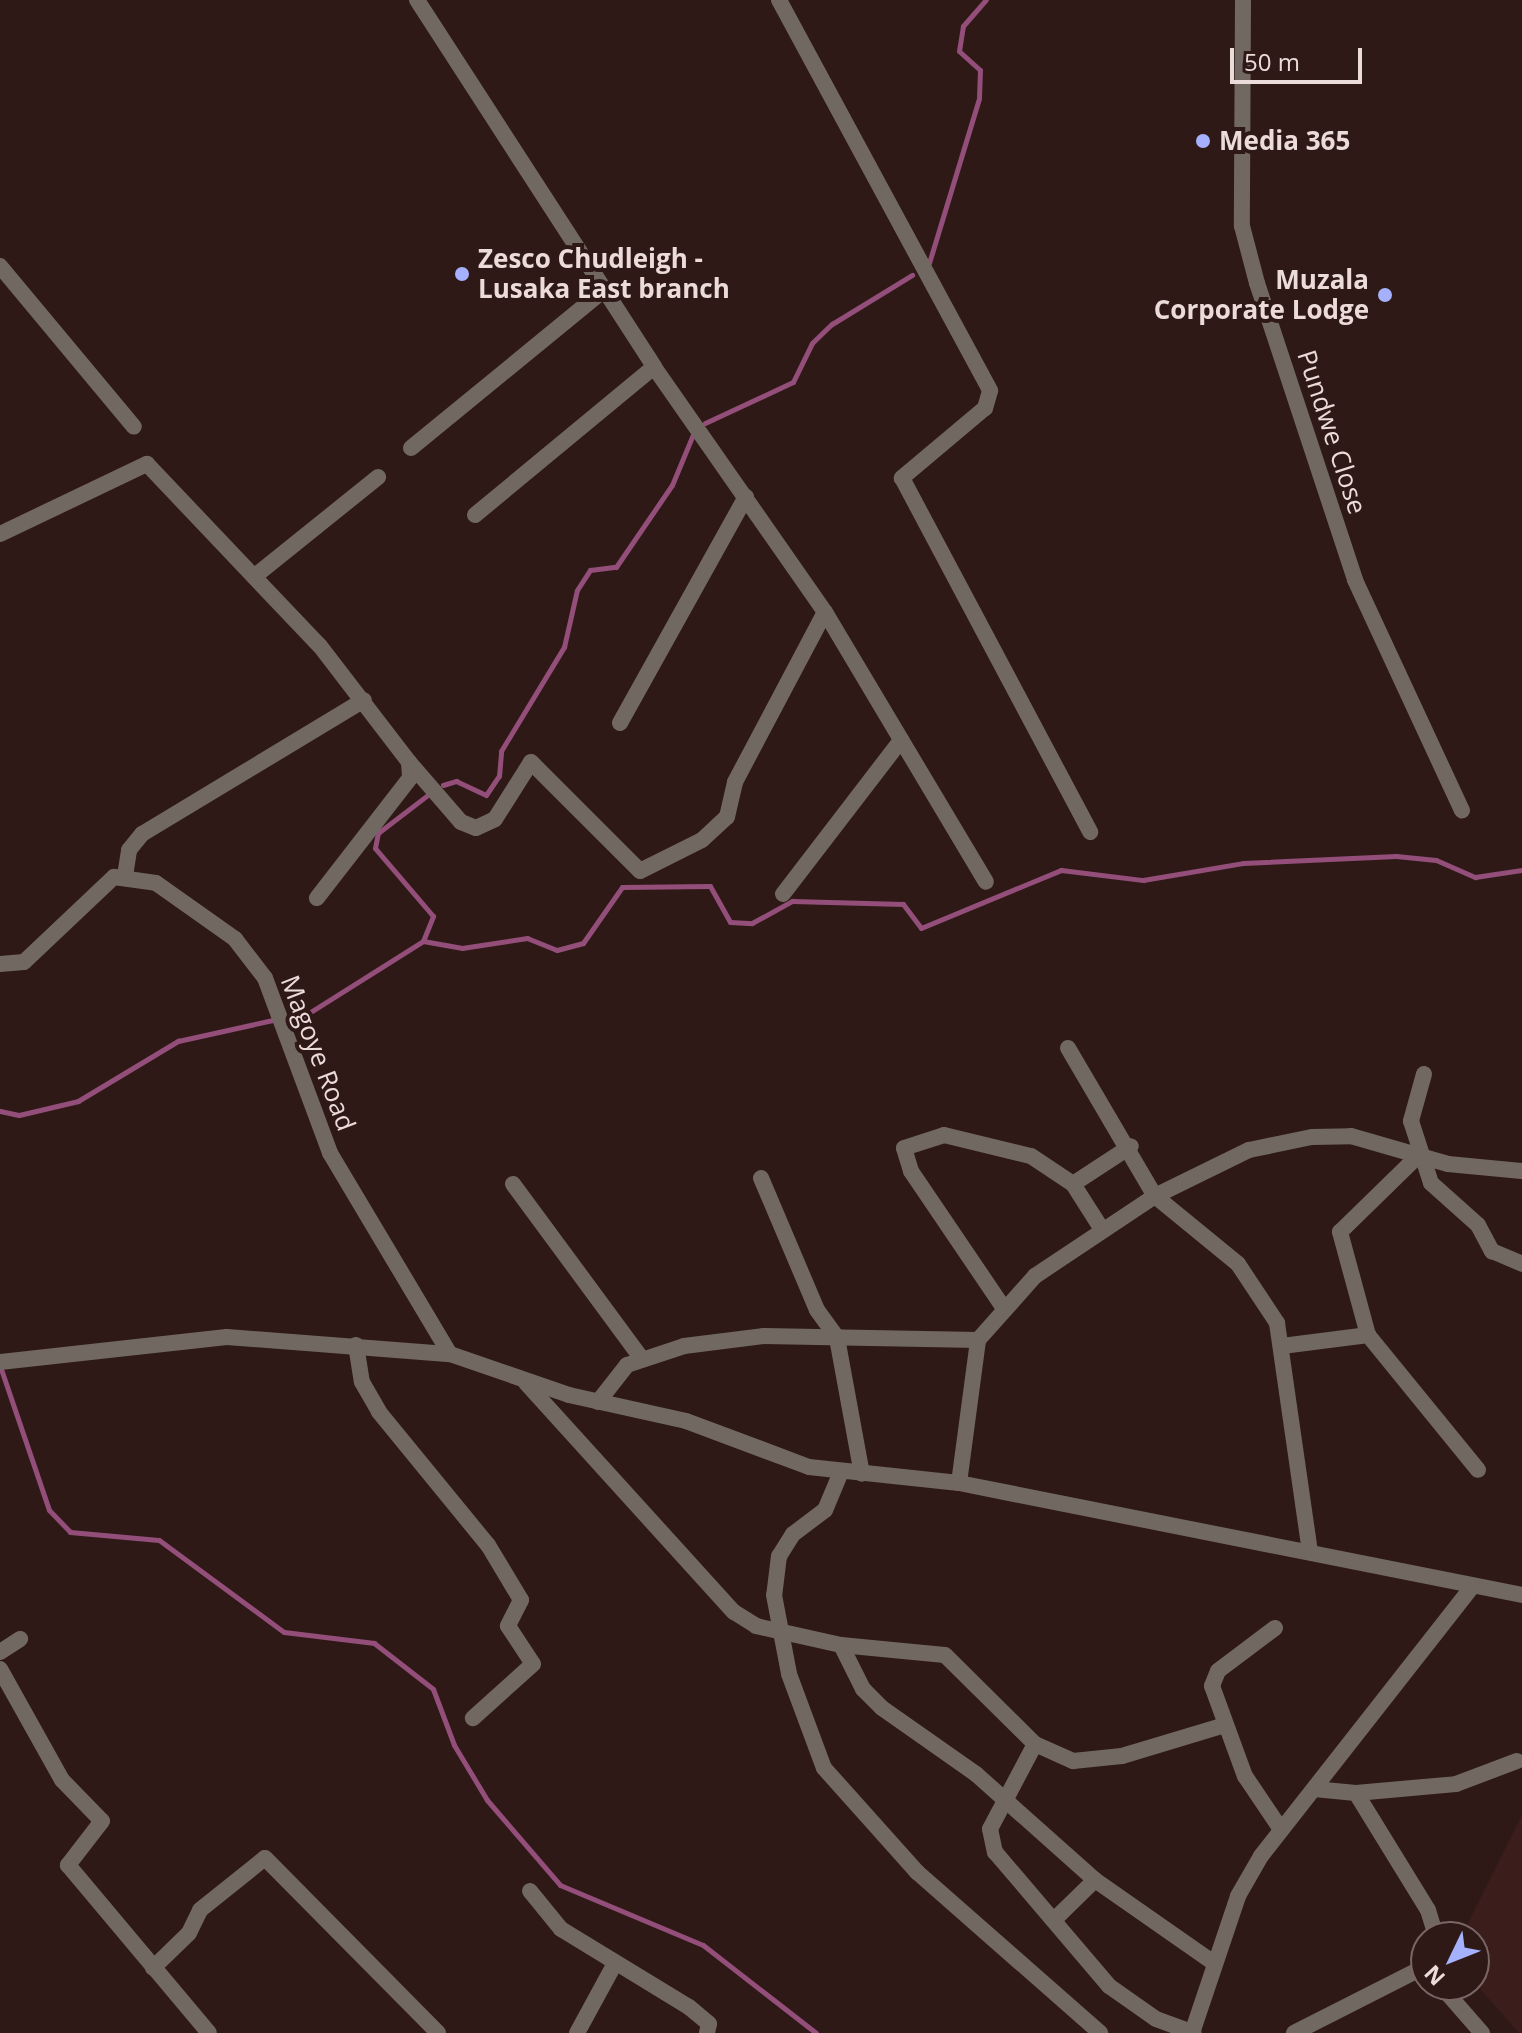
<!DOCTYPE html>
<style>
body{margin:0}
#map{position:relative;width:1522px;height:2033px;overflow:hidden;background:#2e1917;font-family:"Open Sans",sans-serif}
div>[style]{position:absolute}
.built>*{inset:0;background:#3b1e1b}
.stream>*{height:5px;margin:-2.5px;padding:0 2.5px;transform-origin:2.5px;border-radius:2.5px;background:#934e7a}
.street>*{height:16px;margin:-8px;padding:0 8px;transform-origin:8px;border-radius:8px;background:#726862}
.dots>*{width:22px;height:22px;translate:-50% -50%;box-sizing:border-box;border:4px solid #2e1917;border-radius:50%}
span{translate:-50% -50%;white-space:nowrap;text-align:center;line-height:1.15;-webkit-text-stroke:8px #2e1917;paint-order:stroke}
.poi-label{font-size:26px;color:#ebdcda;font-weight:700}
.left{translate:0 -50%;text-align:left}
.right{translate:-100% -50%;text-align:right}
.street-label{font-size:26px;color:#ebdcda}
.north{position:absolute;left:1410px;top:1921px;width:80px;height:80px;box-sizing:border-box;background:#2e1917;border:2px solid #7a6765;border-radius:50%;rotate:227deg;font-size:22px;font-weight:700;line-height:32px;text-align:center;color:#ebdcda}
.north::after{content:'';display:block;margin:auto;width:28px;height:36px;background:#a5b1fc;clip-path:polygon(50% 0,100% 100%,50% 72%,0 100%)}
.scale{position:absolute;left:1230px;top:48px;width:132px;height:36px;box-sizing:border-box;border:4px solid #ebdcda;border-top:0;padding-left:10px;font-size:24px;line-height:28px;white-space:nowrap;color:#ebdcda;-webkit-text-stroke:6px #2e1917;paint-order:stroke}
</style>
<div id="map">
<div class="built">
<div style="clip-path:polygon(1522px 1815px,1522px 2033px,1519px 2033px,1474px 1982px,1474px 1937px,1461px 1937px)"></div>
</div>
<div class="stream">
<div style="left:929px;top:263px;width:172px;rotate:-73.1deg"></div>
<div style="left:979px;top:98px;width:28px;rotate:-88deg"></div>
<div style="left:980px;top:70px;width:28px;rotate:-138deg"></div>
<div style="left:959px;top:51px;width:25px;rotate:-81deg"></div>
<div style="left:963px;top:26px;width:35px;rotate:-49deg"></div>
<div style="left:705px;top:423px;width:97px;rotate:-25deg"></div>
<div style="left:793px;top:382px;width:43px;rotate:-64deg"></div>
<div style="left:812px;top:343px;width:28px;rotate:-44deg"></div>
<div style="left:832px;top:324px;width:94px;rotate:-31.5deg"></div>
<div style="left:443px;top:785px;width:14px;rotate:-17deg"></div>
<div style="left:456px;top:781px;width:33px;rotate:25deg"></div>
<div style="left:486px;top:795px;width:23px;rotate:-56deg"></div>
<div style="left:499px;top:776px;width:25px;rotate:-85deg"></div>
<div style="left:501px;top:751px;width:122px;rotate:-58.8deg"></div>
<div style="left:564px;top:647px;width:58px;rotate:-77.2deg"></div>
<div style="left:577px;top:590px;width:24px;rotate:-57deg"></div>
<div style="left:590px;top:570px;width:26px;rotate:-7deg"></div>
<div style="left:616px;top:567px;width:99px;rotate:-55.7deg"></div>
<div style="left:672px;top:485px;width:57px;rotate:-67.5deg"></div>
<div style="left:423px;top:941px;width:27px;rotate:-68deg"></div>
<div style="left:433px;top:916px;width:89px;rotate:-130.5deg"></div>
<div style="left:375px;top:848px;width:15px;rotate:-79deg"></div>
<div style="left:378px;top:833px;width:64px;rotate:-37.4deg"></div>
<div style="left:304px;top:1016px;width:141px;rotate:-32.2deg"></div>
<div style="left:423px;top:941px;width:40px;rotate:10deg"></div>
<div style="left:462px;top:948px;width:66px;rotate:-8.7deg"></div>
<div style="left:527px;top:938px;width:32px;rotate:22deg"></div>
<div style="left:557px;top:950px;width:27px;rotate:-15deg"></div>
<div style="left:583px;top:943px;width:68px;rotate:-55.1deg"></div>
<div style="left:622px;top:887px;width:88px;rotate:-0.7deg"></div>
<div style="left:710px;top:886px;width:41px;rotate:60.9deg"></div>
<div style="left:730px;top:922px;width:22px;rotate:3deg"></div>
<div style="left:752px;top:923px;width:46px;rotate:-28.8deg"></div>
<div style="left:792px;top:901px;width:111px;rotate:1.5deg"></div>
<div style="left:903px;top:904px;width:30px;rotate:53deg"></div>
<div style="left:921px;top:928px;width:152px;rotate:-22.5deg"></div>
<div style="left:1061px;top:870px;width:83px;rotate:7deg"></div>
<div style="left:1143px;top:880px;width:101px;rotate:-9.6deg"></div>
<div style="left:1243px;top:863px;width:153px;rotate:-2.6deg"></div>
<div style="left:1396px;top:856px;width:40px;rotate:5.7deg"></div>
<div style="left:1436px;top:860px;width:43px;rotate:23.6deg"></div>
<div style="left:1475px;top:877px;width:48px;rotate:-8.5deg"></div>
<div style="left:0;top:1111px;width:19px;rotate:12deg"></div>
<div style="left:19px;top:1115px;width:61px;rotate:-13.3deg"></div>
<div style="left:78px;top:1101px;width:117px;rotate:-31deg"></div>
<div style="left:178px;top:1041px;width:97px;rotate:-12.5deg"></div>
<div style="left:0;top:1366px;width:152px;rotate:71.2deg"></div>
<div style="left:49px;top:1510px;width:30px;rotate:46deg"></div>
<div style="left:70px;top:1532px;width:89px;rotate:5.1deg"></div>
<div style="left:159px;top:1540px;width:155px;rotate:36.4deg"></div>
<div style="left:284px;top:1632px;width:91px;rotate:7deg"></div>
<div style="left:374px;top:1643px;width:75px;rotate:37.9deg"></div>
<div style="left:433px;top:1689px;width:60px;rotate:69.4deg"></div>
<div style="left:454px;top:1745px;width:64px;rotate:59deg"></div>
<div style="left:487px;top:1800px;width:112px;rotate:49.3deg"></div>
<div style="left:560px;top:1885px;width:155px;rotate:22.8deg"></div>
<div style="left:703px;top:1945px;width:143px;rotate:37.9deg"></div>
</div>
<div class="street">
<div style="left:417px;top:0;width:437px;rotate:57.1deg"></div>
<div style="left:654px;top:367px;width:299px;rotate:55.1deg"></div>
<div style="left:825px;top:612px;width:314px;rotate:59.2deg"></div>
<div style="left:779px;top:0;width:444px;rotate:61.6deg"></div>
<div style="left:990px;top:391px;width:18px;rotate:106deg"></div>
<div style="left:985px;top:408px;width:109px;rotate:139.9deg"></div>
<div style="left:902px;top:478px;width:401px;rotate:62deg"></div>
<div style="left:1243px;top:0;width:226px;rotate:90.3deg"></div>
<div style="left:1242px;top:226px;width:59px;rotate:75.3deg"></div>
<div style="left:1257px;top:283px;width:313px;rotate:71.7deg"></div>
<div style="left:1355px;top:580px;width:254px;rotate:65.1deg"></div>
<div style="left:0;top:266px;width:209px;rotate:50.2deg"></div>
<div style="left:411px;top:448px;width:249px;rotate:-39.3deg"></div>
<div style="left:475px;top:515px;width:232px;rotate:-39.6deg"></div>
<div style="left:0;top:534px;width:163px;rotate:-25.5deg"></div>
<div style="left:147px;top:464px;width:251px;rotate:46.5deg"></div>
<div style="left:320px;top:646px;width:146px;rotate:52.5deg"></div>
<div style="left:409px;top:762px;width:16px;rotate:86deg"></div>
<div style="left:410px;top:778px;width:152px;rotate:127.8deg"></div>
<div style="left:255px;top:576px;width:158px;rotate:-38.8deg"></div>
<div style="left:620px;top:723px;width:259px;rotate:-60.9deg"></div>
<div style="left:409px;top:762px;width:79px;rotate:49.1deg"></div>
<div style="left:461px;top:822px;width:16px;rotate:22deg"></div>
<div style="left:476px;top:828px;width:21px;rotate:-25deg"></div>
<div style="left:495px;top:819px;width:67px;rotate:-57.7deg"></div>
<div style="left:531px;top:762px;width:154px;rotate:45deg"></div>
<div style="left:640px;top:871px;width:69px;rotate:-26.6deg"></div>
<div style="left:702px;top:840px;width:34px;rotate:-43deg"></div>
<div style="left:727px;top:817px;width:36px;rotate:-77deg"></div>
<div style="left:735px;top:782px;width:192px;rotate:-62.1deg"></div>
<div style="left:125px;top:876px;width:26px;rotate:-81deg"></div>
<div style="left:129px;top:850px;width:21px;rotate:-51deg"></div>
<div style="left:142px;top:834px;width:259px;rotate:-31.1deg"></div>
<div style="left:783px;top:894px;width:194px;rotate:-52.5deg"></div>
<div style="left:0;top:964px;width:24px;rotate:-5deg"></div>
<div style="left:24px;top:962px;width:124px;rotate:-43.4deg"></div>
<div style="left:114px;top:877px;width:42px;rotate:8.1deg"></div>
<div style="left:156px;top:883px;width:97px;rotate:35.3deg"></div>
<div style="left:235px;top:939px;width:49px;rotate:52.4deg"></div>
<div style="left:265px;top:978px;width:187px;rotate:69.6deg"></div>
<div style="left:330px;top:1153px;width:234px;rotate:59.2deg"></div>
<div style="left:1068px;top:1048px;width:172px;rotate:59.6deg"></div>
<div style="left:1155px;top:1196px;width:107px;rotate:39.3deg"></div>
<div style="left:1238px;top:1264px;width:71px;rotate:56.5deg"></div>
<div style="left:1277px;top:1323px;width:231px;rotate:81.8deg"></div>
<div style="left:1424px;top:1074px;width:49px;rotate:105.5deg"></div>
<div style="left:1411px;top:1121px;width:65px;rotate:72.1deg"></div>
<div style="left:1431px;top:1183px;width:63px;rotate:41.8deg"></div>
<div style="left:1478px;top:1225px;width:30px;rotate:62deg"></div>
<div style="left:1492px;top:1251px;width:33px;rotate:23deg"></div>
<div style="left:761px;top:1178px;width:143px;rotate:67deg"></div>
<div style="left:817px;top:1310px;width:34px;rotate:54deg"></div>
<div style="left:837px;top:1338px;width:138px;rotate:79.6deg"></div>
<div style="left:513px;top:1184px;width:217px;rotate:53.6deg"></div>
<div style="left:1073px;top:1184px;width:69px;rotate:-33.2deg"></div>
<div style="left:1003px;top:1307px;width:164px;rotate:-124.1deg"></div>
<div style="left:911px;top:1171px;width:24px;rotate:-107deg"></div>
<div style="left:904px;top:1148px;width:42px;rotate:-18deg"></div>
<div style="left:944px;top:1135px;width:89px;rotate:13.6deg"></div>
<div style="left:1031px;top:1156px;width:50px;rotate:33.7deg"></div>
<div style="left:1073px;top:1184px;width:52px;rotate:57.5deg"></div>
<div style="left:1368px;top:1335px;width:107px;rotate:-105.2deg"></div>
<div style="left:1340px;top:1232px;width:112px;rotate:-44.3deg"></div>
<div style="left:356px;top:1345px;width:37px;rotate:81deg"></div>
<div style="left:362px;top:1382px;width:34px;rotate:60deg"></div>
<div style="left:379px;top:1412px;width:172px;rotate:50.7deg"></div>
<div style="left:488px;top:1545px;width:64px;rotate:59deg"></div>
<div style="left:521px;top:1600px;width:29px;rotate:117deg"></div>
<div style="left:508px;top:1626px;width:45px;rotate:56.7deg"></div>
<div style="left:533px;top:1664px;width:81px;rotate:138deg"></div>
<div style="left:1282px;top:1346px;width:87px;rotate:-7.3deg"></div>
<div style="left:1368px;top:1335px;width:174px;rotate:50.8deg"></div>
<div style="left:0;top:1362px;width:228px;rotate:-6.3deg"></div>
<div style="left:227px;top:1337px;width:224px;rotate:4.4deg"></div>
<div style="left:450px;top:1354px;width:126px;rotate:19deg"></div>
<div style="left:569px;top:1395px;width:120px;rotate:12.5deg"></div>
<div style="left:686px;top:1421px;width:131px;rotate:20.5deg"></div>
<div style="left:809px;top:1467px;width:151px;rotate:6.1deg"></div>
<div style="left:959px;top:1483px;width:574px;rotate:11.25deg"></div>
<div style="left:526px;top:1383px;width:309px;rotate:47.8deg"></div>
<div style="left:734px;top:1612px;width:26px;rotate:32deg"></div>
<div style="left:756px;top:1626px;width:87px;rotate:12.6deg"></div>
<div style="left:841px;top:1645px;width:104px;rotate:5.5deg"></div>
<div style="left:945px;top:1655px;width:127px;rotate:44.7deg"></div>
<div style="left:1035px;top:1744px;width:42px;rotate:24.1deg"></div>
<div style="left:1073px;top:1761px;width:49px;rotate:-5.8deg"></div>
<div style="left:1122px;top:1756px;width:108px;rotate:-16.8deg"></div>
<div style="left:598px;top:1402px;width:47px;rotate:-51.9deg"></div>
<div style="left:627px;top:1365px;width:60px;rotate:-18.4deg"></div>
<div style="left:684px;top:1346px;width:81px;rotate:-7.1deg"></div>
<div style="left:764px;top:1336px;width:214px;rotate:1.1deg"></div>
<div style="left:841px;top:1472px;width:41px;rotate:112.8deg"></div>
<div style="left:825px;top:1510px;width:40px;rotate:143deg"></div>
<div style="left:793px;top:1534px;width:26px;rotate:122deg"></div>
<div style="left:779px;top:1556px;width:39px;rotate:97deg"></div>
<div style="left:774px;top:1595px;width:80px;rotate:79.2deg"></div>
<div style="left:789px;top:1674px;width:100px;rotate:69.6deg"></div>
<div style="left:824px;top:1768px;width:140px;rotate:48.2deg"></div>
<div style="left:917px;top:1872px;width:244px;rotate:41.3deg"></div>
<div style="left:959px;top:1483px;width:144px;rotate:-82.4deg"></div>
<div style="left:978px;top:1340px;width:86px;rotate:-48.3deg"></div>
<div style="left:1035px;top:1276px;width:144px;rotate:-33.7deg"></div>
<div style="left:1155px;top:1196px;width:105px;rotate:-26.1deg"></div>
<div style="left:1249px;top:1150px;width:64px;rotate:-11.7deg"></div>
<div style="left:1312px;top:1137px;width:39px;rotate:-1deg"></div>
<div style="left:1351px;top:1136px;width:101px;rotate:16.1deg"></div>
<div style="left:1448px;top:1164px;width:74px;rotate:5.4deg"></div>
<div style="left:1275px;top:1628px;width:71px;rotate:143deg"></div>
<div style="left:1218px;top:1671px;width:16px;rotate:112deg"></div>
<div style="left:1212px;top:1686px;width:96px;rotate:69.9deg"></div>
<div style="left:1245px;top:1776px;width:63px;rotate:56.1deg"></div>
<div style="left:841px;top:1645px;width:49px;rotate:63.4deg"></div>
<div style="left:863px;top:1689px;width:27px;rotate:45deg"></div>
<div style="left:882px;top:1708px;width:115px;rotate:35.1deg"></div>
<div style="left:976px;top:1774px;width:159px;rotate:41.7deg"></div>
<div style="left:1095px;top:1880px;width:145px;rotate:34.9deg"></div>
<div style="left:0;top:1652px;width:24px;rotate:-33deg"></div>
<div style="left:0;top:1669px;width:127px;rotate:60.8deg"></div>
<div style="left:62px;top:1780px;width:57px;rotate:45.7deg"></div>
<div style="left:102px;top:1821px;width:56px;rotate:127.7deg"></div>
<div style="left:68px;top:1865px;width:219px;rotate:50deg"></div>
<div style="left:1035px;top:1744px;width:96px;rotate:117.9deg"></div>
<div style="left:990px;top:1829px;width:24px;rotate:78deg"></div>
<div style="left:995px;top:1852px;width:176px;rotate:49.6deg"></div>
<div style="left:1109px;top:1986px;width:57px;rotate:35.1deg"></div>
<div style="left:1156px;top:2019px;width:40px;rotate:20.2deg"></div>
<div style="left:1314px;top:1789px;width:42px;rotate:5.4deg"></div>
<div style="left:1356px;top:1793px;width:100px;rotate:-5.1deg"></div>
<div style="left:1456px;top:1784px;width:65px;rotate:-20.7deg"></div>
<div style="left:1356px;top:1793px;width:137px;rotate:58.4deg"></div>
<div style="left:1428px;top:1910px;width:28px;rotate:73deg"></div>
<div style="left:530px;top:1891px;width:49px;rotate:50.8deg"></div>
<div style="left:561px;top:1929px;width:150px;rotate:31.4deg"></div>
<div style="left:689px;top:2007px;width:26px;rotate:40deg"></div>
<div style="left:709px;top:2024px;width:9px;rotate:103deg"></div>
<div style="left:1055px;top:1919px;width:56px;rotate:-44.3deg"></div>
<div style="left:153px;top:1968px;width:50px;rotate:-44.2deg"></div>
<div style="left:189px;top:1933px;width:25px;rotate:-64deg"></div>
<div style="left:200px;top:1910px;width:83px;rotate:-38.7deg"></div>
<div style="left:265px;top:1858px;width:246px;rotate:45.3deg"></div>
<div style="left:1440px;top:1985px;width:64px;rotate:48.8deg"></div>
<div style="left:577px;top:2033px;width:77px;rotate:-61.4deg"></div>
<div style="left:1192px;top:2033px;width:145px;rotate:-71.4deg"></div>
<div style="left:1238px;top:1896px;width:46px;rotate:-60.1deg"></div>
<div style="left:1261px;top:1856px;width:343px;rotate:-51.9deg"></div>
<div style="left:1294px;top:2033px;width:146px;rotate:-26.9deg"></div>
</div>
<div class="dots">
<div style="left:1203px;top:141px;background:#a5b1fc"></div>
<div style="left:462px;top:274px;background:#a5b1fc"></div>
<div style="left:1385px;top:295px;background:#a5b1fc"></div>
</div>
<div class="poi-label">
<span class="left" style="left:1219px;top:141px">Media 365</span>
<span class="left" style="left:478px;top:274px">Zesco Chudleigh -<br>Lusaka East branch</span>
<span class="right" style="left:1369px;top:295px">Muzala<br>Corporate Lodge</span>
</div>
<div class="street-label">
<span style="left:1332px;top:432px;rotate:72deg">Pundwe Close</span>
<span style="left:318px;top:1053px;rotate:69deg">Magoye Road</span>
</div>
<div class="north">N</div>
<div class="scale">50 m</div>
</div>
